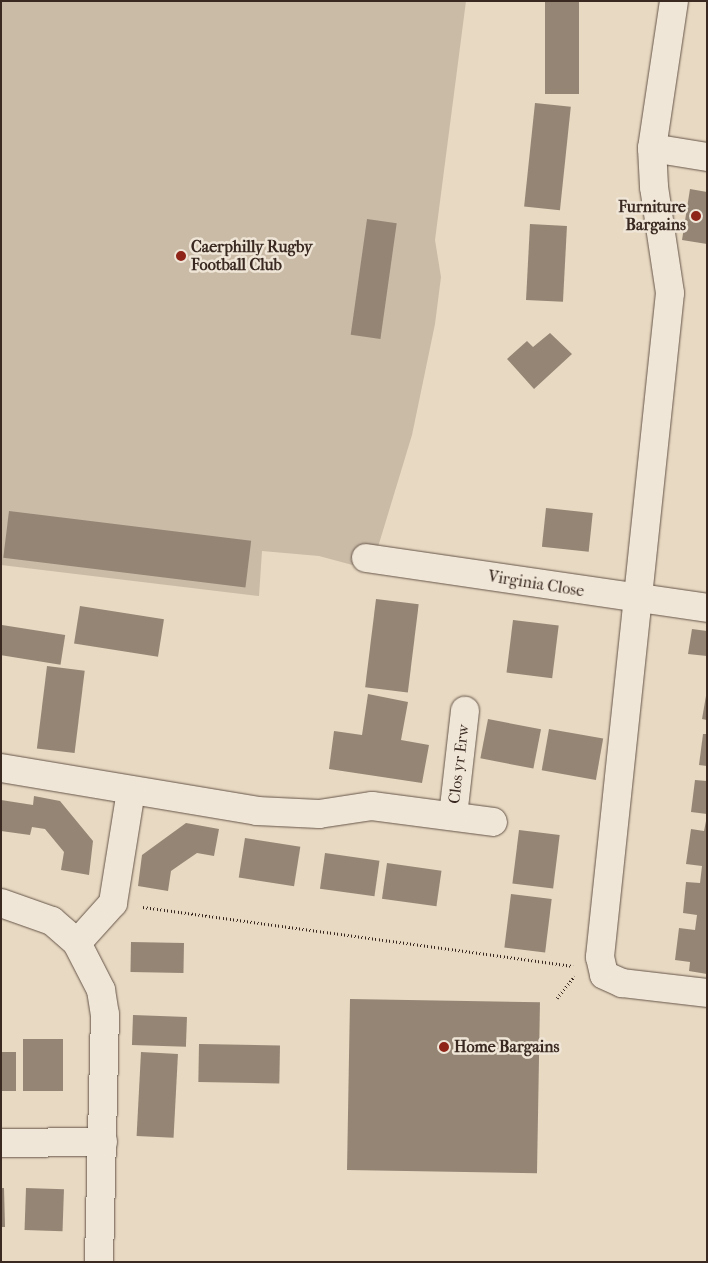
<!DOCTYPE html>
<style>
body{margin:0}
#map{position:relative;width:708px;height:1263px;overflow:hidden;background:#e8d9c2;font-family:"IM FELL French Canon",serif}
div>[style]{position:absolute}
.green>*{inset:0;background:#cabba7}
.building>*{inset:0;background:#948575;transform-origin:0 0}
.path>*{height:3px;margin-top:-1.5px;transform-origin:0;background:repeating-linear-gradient(90deg,#392921 0 1px,transparent 0 3.5px)}
.roads{filter:drop-shadow(0 0 1px #655549) drop-shadow(0 0 1px #655549)}
.minor>*{height:28px;margin:-14px;padding:0 14px;transform-origin:14px;border-radius:14px;background:#f0e6d7}
.dots>*{width:14px;height:14px;translate:-50% -50%;box-sizing:border-box;border:2px solid #f0e6d7;border-radius:50%}
span{translate:-50% -50%;white-space:nowrap;text-align:center;line-height:1.15;-webkit-text-stroke:5px #f0e6d7;paint-order:stroke}
.poi-label{font-size:16px;color:#392921;font-weight:700}
.right{translate:-100% -50%;text-align:right}
.left{translate:0 -50%;text-align:left}
.street-label{font-size:16px;color:#392921}
.frame{position:absolute;inset:0;border:2px solid #392921;pointer-events:none}
</style>
<div id="map">
<div class="green">
<div style="clip-path:polygon(1px 1px,466px 1px,435px 240px,441px 277px,435px 324px,412px 435px,371px 570px,319px 556px,262px 551px,259px 596px,1px 565px)"></div>
</div>
<div class="building">
<div style="left:545px;top:1px;width:34px;height:93px"></div>
<div style="left:535px;top:103px;width:36px;height:104px;rotate:6deg"></div>
<div style="clip-path:polygon(690px 189px,707px 192px,707px 244px,682px 240px)"></div>
<div style="left:367px;top:219px;width:30px;height:117px;rotate:8deg"></div>
<div style="left:530px;top:224px;width:37px;height:76px;rotate:3deg"></div>
<div style="clip-path:polygon(550px 333px,572px 354px,534px 389px,507px 359px,527px 341px,533px 347px)"></div>
<div style="left:546px;top:508px;width:47px;height:39px;rotate:6deg"></div>
<div style="left:9px;top:511px;width:244px;height:47px;rotate:7deg"></div>
<div style="left:376px;top:599px;width:43px;height:89px;rotate:7deg"></div>
<div style="left:80px;top:606px;width:85px;height:38px;rotate:9deg"></div>
<div style="left:513px;top:620px;width:46px;height:53px;rotate:7deg"></div>
<div style="left:2px;top:625px;width:64px;height:30px;rotate:9deg"></div>
<div style="clip-path:polygon(692px 629px,707px 631px,707px 656px,688px 654px)"></div>
<div style="left:47px;top:666px;width:38px;height:83px;rotate:7deg"></div>
<div style="clip-path:polygon(707px 690px,707px 720px,702px 719px)"></div>
<div style="clip-path:polygon(368px 694px,408px 702px,401px 740px,429px 745px,422px 783px,329px 769px,334px 731px,362px 735px)"></div>
<div style="left:488px;top:719px;width:54px;height:40px;rotate:11deg"></div>
<div style="left:549px;top:729px;width:55px;height:42px;rotate:10deg"></div>
<div style="clip-path:polygon(703px 734px,707px 734px,707px 766px,699px 765px)"></div>
<div style="clip-path:polygon(695px 780px,707px 781px,707px 814px,691px 812px)"></div>
<div style="clip-path:polygon(34px 796px,60px 801px,93px 841px,89px 875px,61px 870px,64px 852px,45px 829px,32px 827px,30px 835px,1px 831px,1px 800px,33px 805px)"></div>
<div style="clip-path:polygon(707px 816px,707px 974px,689px 971px,690px 962px,675px 960px,679px 928px,695px 930px,697px 915px,683px 913px,686px 882px,700px 883px,702px 866px,686px 864px,691px 829px,704px 831px)"></div>
<div style="clip-path:polygon(186px 823px,219px 829px,214px 856px,197px 853px,181px 864px,171px 871px,168px 891px,138px 886px,142px 855px)"></div>
<div style="left:519px;top:830px;width:41px;height:54px;rotate:7deg"></div>
<div style="left:245px;top:838px;width:56px;height:40px;rotate:9deg"></div>
<div style="left:325px;top:853px;width:55px;height:36px;rotate:8deg"></div>
<div style="left:387px;top:863px;width:55px;height:36px;rotate:8deg"></div>
<div style="left:511px;top:894px;width:41px;height:54px;rotate:7deg"></div>
<div style="left:131px;top:942px;width:53px;height:30px;rotate:1deg"></div>
<div style="left:350px;top:999px;width:190px;height:171px;rotate:1deg"></div>
<div style="left:133px;top:1015px;width:54px;height:30px;rotate:2deg"></div>
<div style="left:23px;top:1039px;width:40px;height:52px"></div>
<div style="left:199px;top:1044px;width:81px;height:38px;rotate:1deg"></div>
<div style="left:1px;top:1052px;width:15px;height:39px"></div>
<div style="left:141px;top:1052px;width:37px;height:84px;rotate:3deg"></div>
<div style="clip-path:polygon(1px 1188px,4px 1188px,5px 1227px,1px 1227px)"></div>
<div style="left:26px;top:1188px;width:38px;height:42px;rotate:2deg"></div>
</div>
<div class="path">
<div style="left:143px;top:907px;width:434px;rotate:7.8deg"></div>
<div style="left:557px;top:998px;width:28px;rotate:-51deg"></div>
</div>
<div class="roads">
<div class="minor">
<div style="left:674px;top:1px;width:149px;rotate:98.5deg"></div>
<div style="left:652px;top:148px;width:39px;rotate:87deg"></div>
<div style="left:654px;top:187px;width:107px;rotate:81.4deg"></div>
<div style="left:670px;top:293px;width:668px;rotate:96.02deg"></div>
<div style="left:600px;top:957px;width:18px;rotate:77deg"></div>
<div style="left:604px;top:975px;width:20px;rotate:24deg"></div>
<div style="left:622px;top:983px;width:86px;rotate:6.7deg"></div>
<div style="left:652px;top:148px;width:56px;rotate:9.3deg"></div>
<div style="left:366px;top:558px;width:345px;rotate:8.3deg"></div>
<div style="left:1px;top:768px;width:260px;rotate:9.5deg"></div>
<div style="left:257px;top:811px;width:62px;rotate:2.8deg"></div>
<div style="left:319px;top:814px;width:54px;rotate:-8.6deg"></div>
<div style="left:372px;top:806px;width:122px;rotate:7.5deg"></div>
<div style="left:453px;top:816px;width:106px;rotate:-83.5deg"></div>
<div style="left:1px;top:903px;width:54px;rotate:19.4deg"></div>
<div style="left:52px;top:921px;width:33px;rotate:41deg"></div>
<div style="left:77px;top:943px;width:53px;rotate:62.9deg"></div>
<div style="left:101px;top:990px;width:24px;rotate:81deg"></div>
<div style="left:105px;top:1014px;width:248px;rotate:91.4deg"></div>
<div style="left:77px;top:943px;width:54px;rotate:-48deg"></div>
<div style="left:113px;top:903px;width:114px;rotate:-80.9deg"></div>
<div style="left:1px;top:1143px;width:102px;rotate:-0.6deg"></div>
</div>
</div>
<div class="dots">
<div style="left:696px;top:216px;background:#8f2418"></div>
<div style="left:181px;top:256px;background:#8f2418"></div>
<div style="left:444px;top:1047px;background:#8f2418"></div>
</div>
<div class="poi-label">
<span class="right" style="left:686px;top:216px">Furniture<br>Bargains</span>
<span class="left" style="left:191px;top:256px">Caerphilly Rugby<br>Football Club</span>
<span class="left" style="left:454px;top:1047px">Home Bargains</span>
</div>
<div class="street-label">
<span style="left:536px;top:584px;rotate:9deg">Virginia Close</span>
<span style="left:459px;top:764px;rotate:-83deg">Clos yr Erw</span>
</div>
<div class="frame"></div>
</div>
